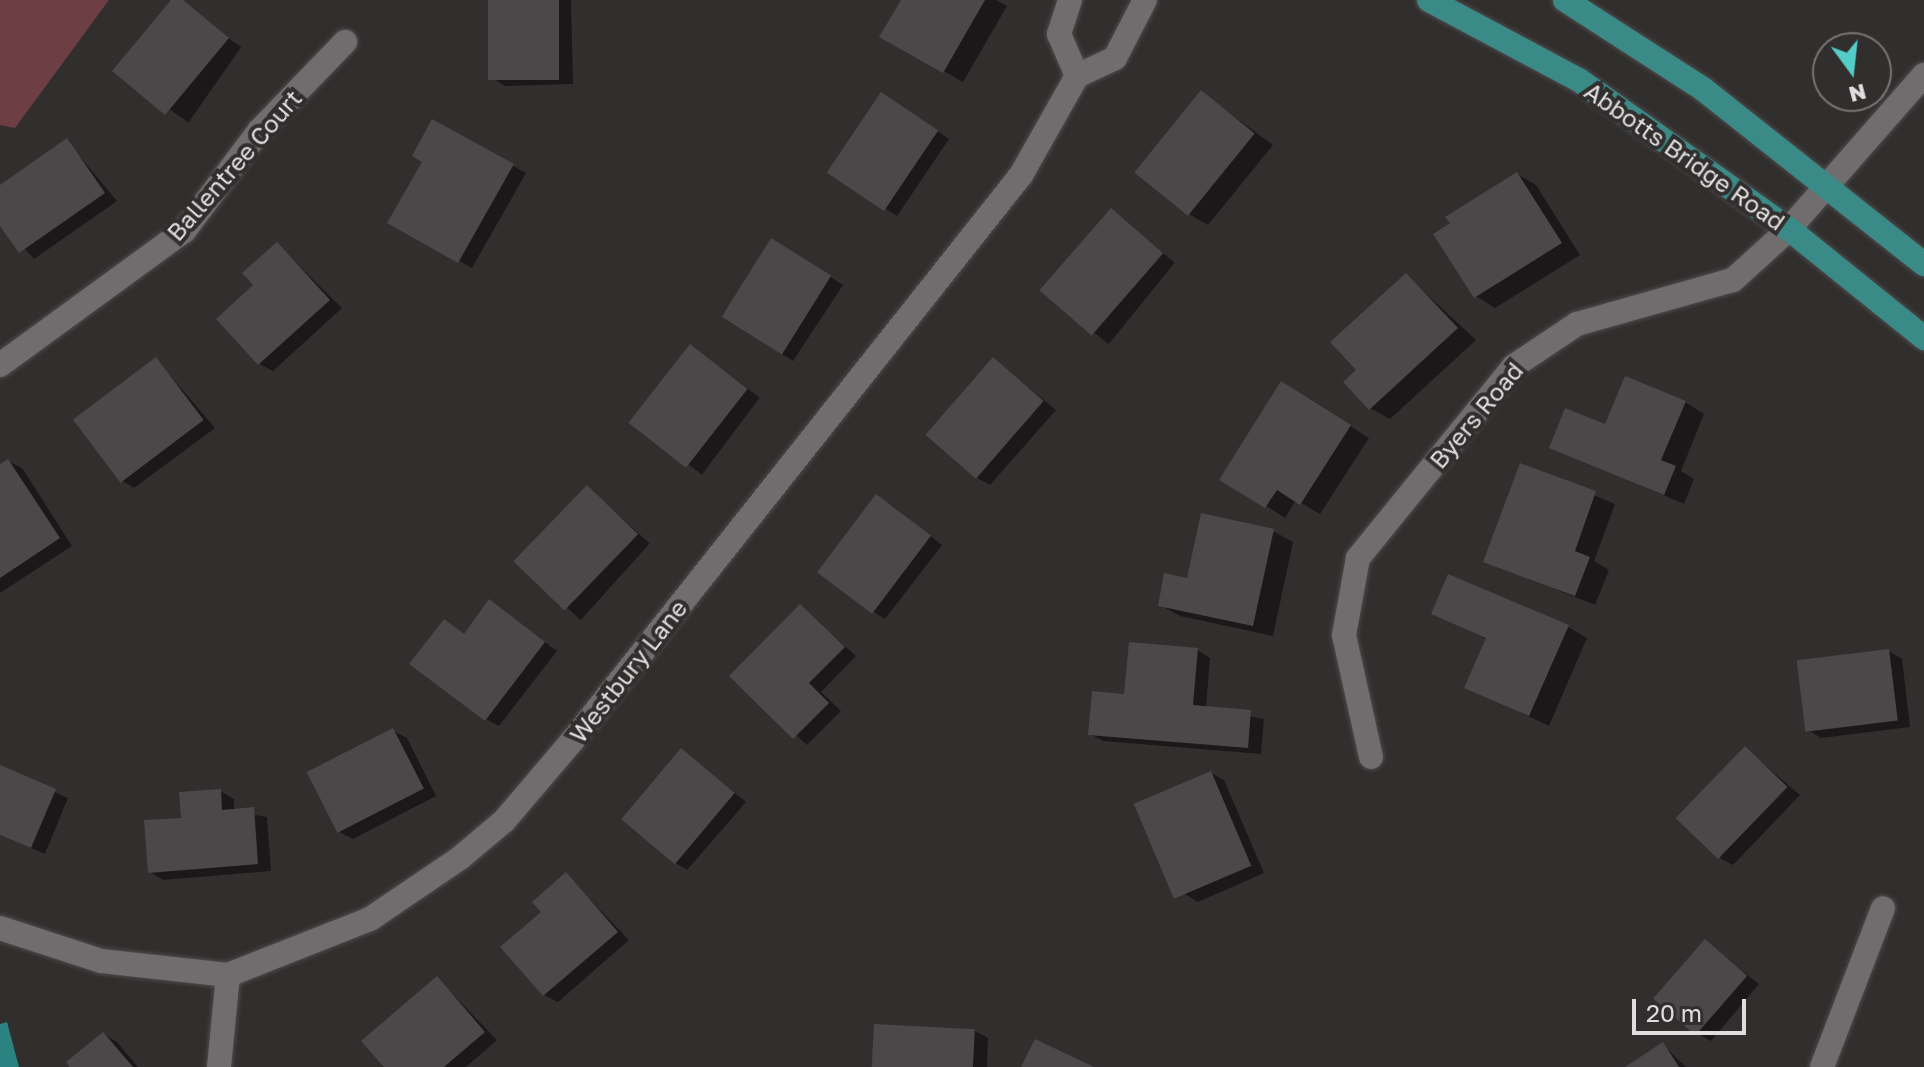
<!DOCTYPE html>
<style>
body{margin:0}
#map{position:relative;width:1924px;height:1067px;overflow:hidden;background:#312e2e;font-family:"Golos Text",sans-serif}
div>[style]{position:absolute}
.green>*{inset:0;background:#6e3e45}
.water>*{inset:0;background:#2a8380}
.shadow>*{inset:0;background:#0007;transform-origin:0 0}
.building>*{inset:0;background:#4c4849;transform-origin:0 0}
.roads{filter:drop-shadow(0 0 2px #4d4a4a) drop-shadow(0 0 2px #4d4a4a)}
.minor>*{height:24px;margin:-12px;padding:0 12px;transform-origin:12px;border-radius:12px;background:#716c6d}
.major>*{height:24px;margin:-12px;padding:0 12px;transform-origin:12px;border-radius:12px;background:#3a8a88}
span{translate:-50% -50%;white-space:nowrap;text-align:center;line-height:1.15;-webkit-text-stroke:8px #312e2e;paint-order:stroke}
.street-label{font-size:24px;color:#e0ddde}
.north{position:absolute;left:1812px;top:32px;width:80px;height:80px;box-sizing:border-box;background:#312e2e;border:2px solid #777474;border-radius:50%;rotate:165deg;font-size:22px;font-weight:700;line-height:32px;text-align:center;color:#e0ddde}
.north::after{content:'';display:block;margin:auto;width:28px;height:36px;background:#54cdc8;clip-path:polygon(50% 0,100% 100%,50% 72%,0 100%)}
.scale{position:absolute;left:1632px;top:999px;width:114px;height:36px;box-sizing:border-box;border:4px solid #e0ddde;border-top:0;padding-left:10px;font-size:24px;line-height:28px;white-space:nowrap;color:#e0ddde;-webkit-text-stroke:6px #312e2e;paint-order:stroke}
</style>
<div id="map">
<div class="green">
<div style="clip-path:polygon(0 0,109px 0,15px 128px,0 125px)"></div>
</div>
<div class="water">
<div style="clip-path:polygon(7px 1022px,19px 1067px,0 1067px,0 1024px)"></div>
</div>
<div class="shadow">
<div style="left:174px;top:0;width:82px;height:92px;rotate:35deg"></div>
<div style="clip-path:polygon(490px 0,571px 0,573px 84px,505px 86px,492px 78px)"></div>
<div style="clip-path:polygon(903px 0,996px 0,1007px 6px,963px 82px,882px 36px)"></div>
<div style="clip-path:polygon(1202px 93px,1273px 145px,1208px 225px,1189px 214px)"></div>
<div style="clip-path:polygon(895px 102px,949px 139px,897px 216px,830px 173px)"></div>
<div style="clip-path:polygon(433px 121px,526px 173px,472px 268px,390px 222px,425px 161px)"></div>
<div style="clip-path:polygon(67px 141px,117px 201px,34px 259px,0 222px,0 187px)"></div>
<div style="clip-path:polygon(1517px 174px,1536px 185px,1580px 255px,1495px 308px,1476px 296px)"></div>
<div style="left:1111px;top:211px;width:82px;height:105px;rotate:39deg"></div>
<div style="clip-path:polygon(277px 244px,342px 308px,273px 371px,259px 364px,256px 285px)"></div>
<div style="clip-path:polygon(785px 248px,843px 285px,793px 361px,722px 315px)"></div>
<div style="clip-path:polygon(1406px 275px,1476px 340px,1390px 419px,1370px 408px,1359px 370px)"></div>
<div style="left:691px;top:346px;width:86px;height:96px;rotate:37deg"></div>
<div style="clip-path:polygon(156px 359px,215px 428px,134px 488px,121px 480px)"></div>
<div style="clip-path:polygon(993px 359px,1056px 410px,990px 485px,977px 478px)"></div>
<div style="clip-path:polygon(1302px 395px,1369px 438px,1320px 514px,1296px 500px,1285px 518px,1266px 506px)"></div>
<div style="clip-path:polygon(1685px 402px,1704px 414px,1681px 471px,1694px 479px,1684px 504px,1551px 447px)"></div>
<div style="clip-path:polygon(8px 461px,22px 468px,72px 546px,0 593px,0 466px)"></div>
<div style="clip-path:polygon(1521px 465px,1615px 504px,1594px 561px,1609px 570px,1595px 605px,1485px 561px)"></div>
<div style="left:588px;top:488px;width:83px;height:103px;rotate:42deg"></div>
<div style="clip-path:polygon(890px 504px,942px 545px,885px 619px,872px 611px)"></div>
<div style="clip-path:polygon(1273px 531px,1293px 542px,1273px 636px,1180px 616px,1160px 605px)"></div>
<div style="clip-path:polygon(490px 602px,557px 651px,499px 726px,486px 719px,465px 635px)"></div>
<div style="clip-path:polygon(800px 606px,856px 656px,821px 692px,841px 711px,807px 745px,732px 676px)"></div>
<div style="clip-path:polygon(1434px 613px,1568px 627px,1587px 638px,1549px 726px,1466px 687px,1487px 639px)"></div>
<div style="clip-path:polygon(1197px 650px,1210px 658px,1206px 708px,1264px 719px,1261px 754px,1103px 741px,1090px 734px,1126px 696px)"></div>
<div style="clip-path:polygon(1888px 651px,1902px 659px,1910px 727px,1821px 738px,1808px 730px)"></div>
<div style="clip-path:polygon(393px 731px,407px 738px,436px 796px,353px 839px,339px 832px)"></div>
<div style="clip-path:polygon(1746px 749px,1800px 795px,1733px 865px,1720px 858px)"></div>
<div style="clip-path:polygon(681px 750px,746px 802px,687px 870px,674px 862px)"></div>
<div style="clip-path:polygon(0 768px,68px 798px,45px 854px,0 835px)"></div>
<div style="clip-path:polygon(1211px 773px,1224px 780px,1264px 873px,1198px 902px,1185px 894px,1137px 805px)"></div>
<div style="clip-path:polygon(220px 791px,234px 799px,234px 811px,267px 817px,271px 871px,163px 880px,150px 872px,183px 819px)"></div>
<div style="clip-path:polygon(566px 875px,629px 940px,558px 1002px,544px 995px,544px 912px)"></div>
<div style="clip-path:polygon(1706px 942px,1759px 984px,1711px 1041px,1698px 1034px)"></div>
<div style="clip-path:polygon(437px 978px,497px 1040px,466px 1067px,387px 1067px)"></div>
<div style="clip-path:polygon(975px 1031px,988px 1038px,987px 1067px,874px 1067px)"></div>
<div style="clip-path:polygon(103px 1034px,117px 1042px,138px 1067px,73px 1067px)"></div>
<div style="clip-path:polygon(1663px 1045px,1686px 1067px,1626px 1067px)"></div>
</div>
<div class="building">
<div style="clip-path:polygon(171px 0,183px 0,229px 38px,165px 115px,112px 71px)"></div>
<div style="left:488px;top:0;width:71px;height:80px"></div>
<div style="clip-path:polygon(901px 0,985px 0,943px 73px,879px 37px)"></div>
<div style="left:1201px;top:90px;width:69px;height:106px;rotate:39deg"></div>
<div style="left:881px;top:92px;width:69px;height:97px;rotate:34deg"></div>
<div style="clip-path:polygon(432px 119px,514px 164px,458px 263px,387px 223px,422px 162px,412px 156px)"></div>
<div style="clip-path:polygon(67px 138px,105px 193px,19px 253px,0 226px,0 185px)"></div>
<div style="clip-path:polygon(1517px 172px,1562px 243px,1474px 298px,1433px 234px,1450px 223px,1445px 217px)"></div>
<div style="left:1111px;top:208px;width:69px;height:109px;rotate:41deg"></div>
<div style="left:771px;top:238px;width:71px;height:93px;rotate:32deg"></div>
<div style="clip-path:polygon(277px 242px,330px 300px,258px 365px,216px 319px,253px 285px,242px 273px)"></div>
<div style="clip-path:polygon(1406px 273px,1458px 328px,1369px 410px,1343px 382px,1356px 370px,1330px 342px)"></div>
<div style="left:690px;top:344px;width:73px;height:100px;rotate:38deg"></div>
<div style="left:156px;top:357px;width:79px;height:104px;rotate:53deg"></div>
<div style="left:993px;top:357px;width:67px;height:103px;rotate:41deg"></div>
<div style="clip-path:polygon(1625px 376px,1686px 401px,1661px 460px,1676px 466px,1664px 495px,1549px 448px,1565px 408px,1605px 424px)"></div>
<div style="clip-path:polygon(1281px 381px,1351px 425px,1300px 505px,1277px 490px,1265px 508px,1219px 480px)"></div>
<div style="clip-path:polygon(8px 459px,60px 538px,0 578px,0 464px)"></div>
<div style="clip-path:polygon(1520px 463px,1596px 491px,1575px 551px,1590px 557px,1575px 596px,1483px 562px)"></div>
<div style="left:587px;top:485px;width:71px;height:106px;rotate:44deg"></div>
<div style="left:876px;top:494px;width:69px;height:98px;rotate:37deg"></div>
<div style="clip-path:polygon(1201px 513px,1274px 529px,1253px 626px,1158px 606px,1164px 573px,1187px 578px)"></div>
<div style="clip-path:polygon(1448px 574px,1569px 625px,1529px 716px,1464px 688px,1486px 638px,1431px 614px)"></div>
<div style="clip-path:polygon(489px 599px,545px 642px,485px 721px,409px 664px,444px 619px,464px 634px)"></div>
<div style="clip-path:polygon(800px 604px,845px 647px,809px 683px,829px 703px,793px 739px,729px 676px)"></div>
<div style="clip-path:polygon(1129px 642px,1198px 648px,1193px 705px,1251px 710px,1248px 748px,1088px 735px,1092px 691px,1124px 694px)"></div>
<div style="left:1889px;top:649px;width:72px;height:93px;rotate:83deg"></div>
<div style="left:393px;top:728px;width:68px;height:97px;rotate:63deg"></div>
<div style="left:1745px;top:746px;width:59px;height:100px;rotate:44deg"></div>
<div style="left:681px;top:748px;width:70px;height:93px;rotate:40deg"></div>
<div style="clip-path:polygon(0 765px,56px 789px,31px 848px,0 835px)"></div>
<div style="left:1211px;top:771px;width:103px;height:84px;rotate:67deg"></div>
<div style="clip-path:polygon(221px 789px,222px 810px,254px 807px,258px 864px,148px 873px,144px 820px,181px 818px,179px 792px)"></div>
<div style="clip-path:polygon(566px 872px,618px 932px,543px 996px,500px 947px,541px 912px,532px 902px)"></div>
<div style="left:1705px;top:939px;width:56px;height:79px;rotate:41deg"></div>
<div style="clip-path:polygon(437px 976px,485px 1032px,444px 1067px,384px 1067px,361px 1041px)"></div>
<div style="left:874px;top:1024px;width:101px;height:43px;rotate:3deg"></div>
<div style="clip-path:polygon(103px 1032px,133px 1067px,70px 1067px,66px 1062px)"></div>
<div style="clip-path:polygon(1035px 1039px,1094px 1067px,1021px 1067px)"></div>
<div style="clip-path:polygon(1663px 1042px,1679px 1067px,1625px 1067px)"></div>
</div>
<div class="roads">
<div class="minor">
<div style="left:1070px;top:0;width:36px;rotate:108deg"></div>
<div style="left:1059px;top:34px;width:46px;rotate:66.8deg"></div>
<div style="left:0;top:365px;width:228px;rotate:-36.1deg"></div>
<div style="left:184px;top:231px;width:125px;rotate:-53.1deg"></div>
<div style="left:259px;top:131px;width:124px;rotate:-46deg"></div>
<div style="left:1371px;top:757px;width:125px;rotate:-102.5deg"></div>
<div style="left:1344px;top:635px;width:78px;rotate:-79.7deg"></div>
<div style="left:1358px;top:558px;width:247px;rotate:-50.9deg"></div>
<div style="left:1514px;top:366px;width:76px;rotate:-33.7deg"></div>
<div style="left:1577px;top:324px;width:162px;rotate:-15.8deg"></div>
<div style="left:1733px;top:280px;width:76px;rotate:-42.3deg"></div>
<div style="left:1789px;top:229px;width:205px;rotate:-48.8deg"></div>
<div style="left:0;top:928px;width:106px;rotate:18.1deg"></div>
<div style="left:101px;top:961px;width:128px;rotate:6.3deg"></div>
<div style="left:228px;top:975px;width:153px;rotate:-21.5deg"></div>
<div style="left:370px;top:919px;width:109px;rotate:-34.1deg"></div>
<div style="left:460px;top:858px;width:57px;rotate:-40.1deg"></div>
<div style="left:504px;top:821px;width:106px;rotate:-49.6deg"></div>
<div style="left:573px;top:740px;width:721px;rotate:-51.59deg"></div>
<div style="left:1021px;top:175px;width:114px;rotate:-60.5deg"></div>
<div style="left:1077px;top:76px;width:42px;rotate:-25.3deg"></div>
<div style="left:1115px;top:58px;width:65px;rotate:-62.7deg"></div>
<div style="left:219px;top:1067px;width:92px;rotate:-84.4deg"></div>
<div style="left:1822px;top:1067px;width:170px;rotate:-69deg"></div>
</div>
<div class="major">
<div style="left:1429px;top:0;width:170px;rotate:28.1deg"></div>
<div style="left:1579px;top:80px;width:257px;rotate:35.4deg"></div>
<div style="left:1789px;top:229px;width:174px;rotate:38.9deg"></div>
<div style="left:1565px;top:0;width:164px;rotate:32.8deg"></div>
<div style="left:1703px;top:89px;width:282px;rotate:38.4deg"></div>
</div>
</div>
<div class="street-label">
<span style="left:1685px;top:156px;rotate:35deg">Abbotts Bridge Road</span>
<span style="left:234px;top:165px;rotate:-49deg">Ballentree Court</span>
<span style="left:1476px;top:415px;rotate:-50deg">Byers Road</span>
<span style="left:628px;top:671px;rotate:-52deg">Westbury Lane</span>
</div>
<div class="north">N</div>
<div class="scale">20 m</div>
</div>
